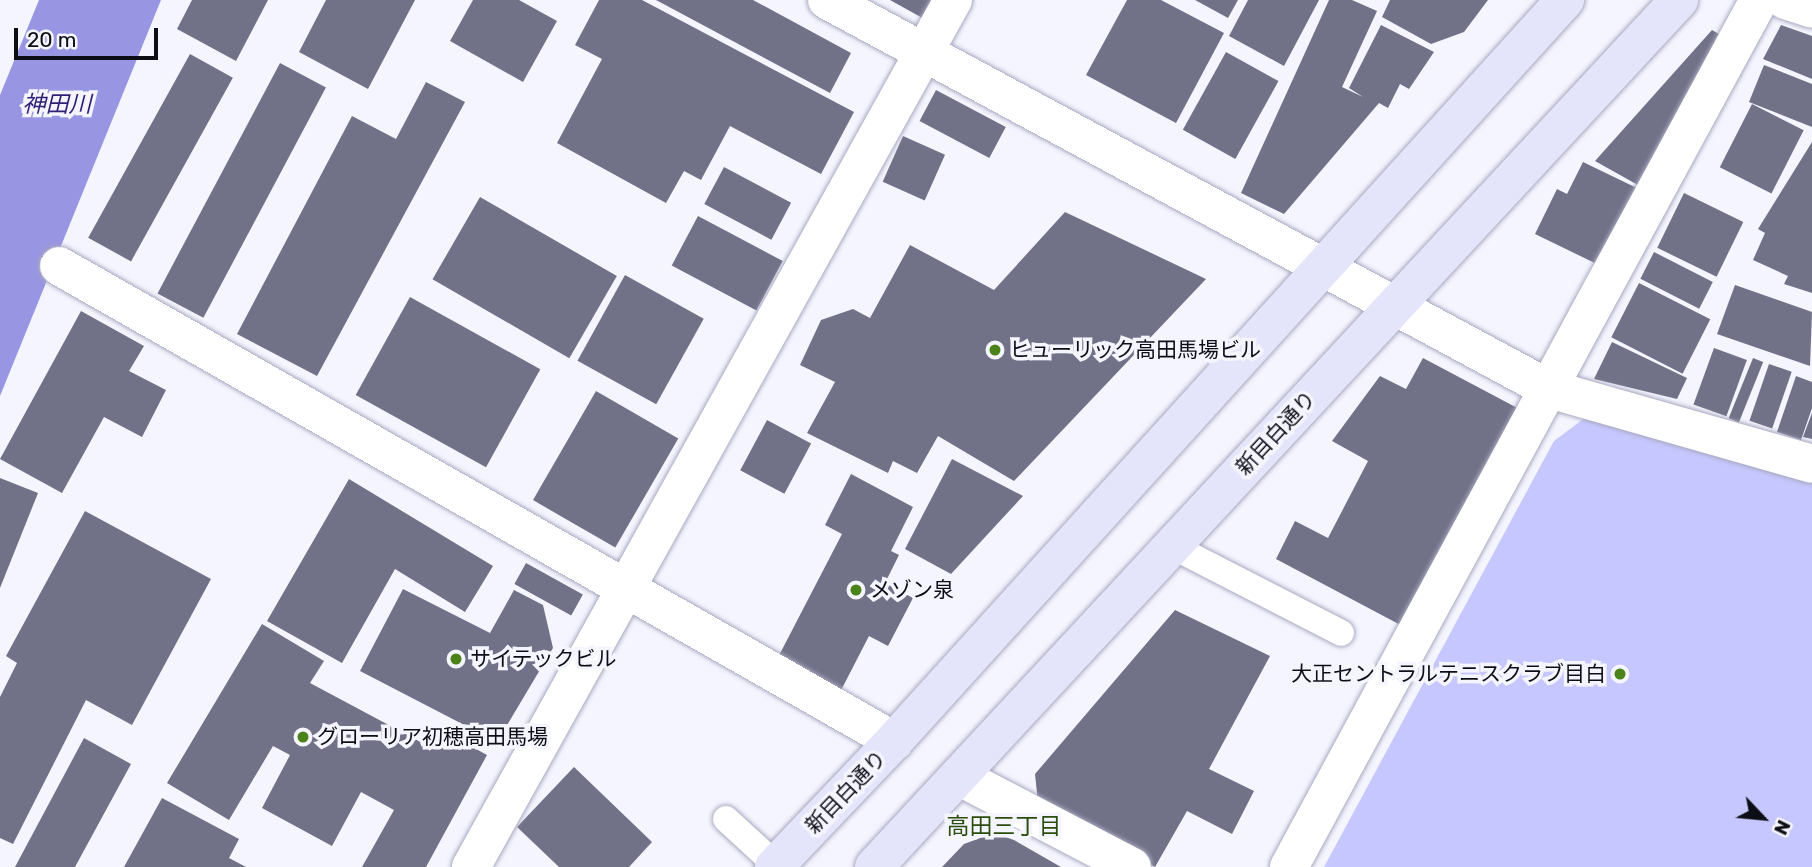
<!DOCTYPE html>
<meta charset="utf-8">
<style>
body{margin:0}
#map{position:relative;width:1812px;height:867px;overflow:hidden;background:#f5f5ff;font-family:Rubik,"Noto Sans JP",sans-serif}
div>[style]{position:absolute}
.green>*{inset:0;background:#c6c7fe}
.water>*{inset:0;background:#9896e2}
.building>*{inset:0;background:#717288;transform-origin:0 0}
.roads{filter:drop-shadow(0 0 2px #a7a8bf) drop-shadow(0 0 2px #a7a8bf)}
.lane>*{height:26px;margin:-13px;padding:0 13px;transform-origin:13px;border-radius:13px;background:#fff}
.street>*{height:38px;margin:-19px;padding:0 19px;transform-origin:19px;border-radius:19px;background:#fff}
.primary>*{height:38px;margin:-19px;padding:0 19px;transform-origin:19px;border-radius:19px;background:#e4e5fb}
.dots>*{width:19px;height:19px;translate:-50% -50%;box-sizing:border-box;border:4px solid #f5f5ff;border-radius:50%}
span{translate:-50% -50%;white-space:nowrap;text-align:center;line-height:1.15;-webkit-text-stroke:7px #f5f5ff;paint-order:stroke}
.poi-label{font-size:21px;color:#0d0d15}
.left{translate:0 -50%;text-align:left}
.right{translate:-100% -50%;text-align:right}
.street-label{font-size:21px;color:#0d0d15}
.water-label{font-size:23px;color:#301f77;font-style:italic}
.neighbourhood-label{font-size:23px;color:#2b4e0c}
.north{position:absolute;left:1728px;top:783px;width:70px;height:70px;-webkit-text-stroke:5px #f5f5ff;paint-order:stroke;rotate:116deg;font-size:19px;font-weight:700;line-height:28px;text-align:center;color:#0d0d15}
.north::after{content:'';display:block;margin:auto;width:24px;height:32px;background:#0d0d15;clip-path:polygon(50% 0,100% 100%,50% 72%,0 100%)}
.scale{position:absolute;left:14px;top:28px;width:144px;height:32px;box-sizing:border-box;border:4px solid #0d0d15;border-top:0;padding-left:9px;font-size:21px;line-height:24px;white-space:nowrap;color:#0d0d15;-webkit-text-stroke:5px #f5f5ff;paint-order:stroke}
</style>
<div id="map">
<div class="green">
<div style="clip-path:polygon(1586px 417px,1812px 482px,1812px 867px,1324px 867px,1554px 441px)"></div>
</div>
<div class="water">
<div style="clip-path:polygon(39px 0,161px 0,0 396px,0 95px)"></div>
</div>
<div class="building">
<div style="clip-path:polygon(192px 0,268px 0,236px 61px,177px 29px)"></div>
<div style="clip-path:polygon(326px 0,415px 0,368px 89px,299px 52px)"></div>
<div style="clip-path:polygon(473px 0,519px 0,557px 21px,523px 82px,450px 41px)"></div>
<div style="clip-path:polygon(599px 0,642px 0,854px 112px,821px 174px,730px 126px,701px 180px,684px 171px,666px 203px,557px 143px,602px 59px,575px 45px)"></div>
<div style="clip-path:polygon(656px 0,753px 0,851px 53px,830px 93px)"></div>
<div style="clip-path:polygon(890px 0,937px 0,926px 20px)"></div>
<div style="clip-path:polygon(1127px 0,1161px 0,1224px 33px,1176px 123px,1086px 75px)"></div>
<div style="clip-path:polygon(1195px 0,1238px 0,1228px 18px)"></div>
<div style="clip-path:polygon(1248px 0,1319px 0,1284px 66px,1229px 36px)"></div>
<div style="clip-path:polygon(1329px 0,1352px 0,1377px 11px,1342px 87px,1363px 97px,1349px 88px,1381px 25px,1434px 52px,1409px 89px,1400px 84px,1388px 108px,1379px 103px,1284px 214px,1241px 193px)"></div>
<div style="clip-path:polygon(1390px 0,1488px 0,1464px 32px,1431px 44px,1382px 17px)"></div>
<div style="clip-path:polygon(1781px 25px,1812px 36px,1812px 79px,1763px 59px)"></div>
<div style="clip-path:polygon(1712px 30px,1729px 40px,1645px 189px,1595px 161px)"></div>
<div style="left:1226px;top:52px;width:60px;height:89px;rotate:29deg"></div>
<div style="left:190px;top:54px;width:49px;height:210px;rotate:29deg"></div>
<div style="left:280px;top:63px;width:52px;height:261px;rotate:28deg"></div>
<div style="clip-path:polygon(1764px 65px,1812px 84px,1812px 127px,1749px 102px)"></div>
<div style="clip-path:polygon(426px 82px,465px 102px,317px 376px,237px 334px,352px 116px,396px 139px)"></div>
<div style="left:936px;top:90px;width:79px;height:35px;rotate:28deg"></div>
<div style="left:1752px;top:104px;width:58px;height:71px;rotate:27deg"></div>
<div style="left:903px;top:136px;width:46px;height:50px;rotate:24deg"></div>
<div style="clip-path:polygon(1812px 142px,1812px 293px,1784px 284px,1788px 276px,1753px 260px,1765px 233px,1758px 229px)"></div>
<div style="clip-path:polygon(1583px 162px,1643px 191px,1605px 268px,1535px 234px,1557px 189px,1567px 194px)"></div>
<div style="left:724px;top:167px;width:76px;height:42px;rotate:28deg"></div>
<div style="left:1684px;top:193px;width:66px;height:61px;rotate:26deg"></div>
<div style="left:480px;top:197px;width:158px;height:95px;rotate:30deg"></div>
<div style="clip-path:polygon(1065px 212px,1206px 279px,1014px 481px,938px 436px,917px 473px,893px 461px,888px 473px,807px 433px,835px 382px,800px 365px,821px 320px,853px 309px,870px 318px,910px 245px,994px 290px)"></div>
<div style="left:698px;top:216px;width:96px;height:56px;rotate:28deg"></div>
<div style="left:1654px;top:252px;width:66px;height:30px;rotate:27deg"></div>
<div style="left:625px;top:275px;width:90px;height:98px;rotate:29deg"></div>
<div style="left:1639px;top:283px;width:80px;height:61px;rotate:27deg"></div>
<div style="clip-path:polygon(1735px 285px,1812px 312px,1810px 366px,1717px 334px)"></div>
<div style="left:410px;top:297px;width:149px;height:112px;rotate:29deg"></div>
<div style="clip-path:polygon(81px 311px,144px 346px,129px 371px,166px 390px,142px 437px,104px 417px,62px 493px,0 459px)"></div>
<div style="clip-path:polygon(1612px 342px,1687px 378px,1677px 399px,1594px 379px)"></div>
<div style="left:1714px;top:348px;width:35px;height:60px;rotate:20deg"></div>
<div style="clip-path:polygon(1423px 358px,1523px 411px,1408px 629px,1276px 559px,1295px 521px,1328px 538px,1368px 461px,1332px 441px,1380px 376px,1406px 389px)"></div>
<div style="left:1753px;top:358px;width:11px;height:65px;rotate:22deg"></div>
<div style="left:1769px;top:364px;width:24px;height:60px;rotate:19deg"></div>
<div style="clip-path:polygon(1796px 376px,1812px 382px,1812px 408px,1801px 440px,1777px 432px)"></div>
<div style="left:596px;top:391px;width:95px;height:126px;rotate:30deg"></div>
<div style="clip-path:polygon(1812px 413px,1812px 439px,1803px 437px)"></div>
<div style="left:767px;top:420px;width:50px;height:57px;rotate:28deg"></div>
<div style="clip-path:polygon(952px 459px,1023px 496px,951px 574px,905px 549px)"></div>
<div style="clip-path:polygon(851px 474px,913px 507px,891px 551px,899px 555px,885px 583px,913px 598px,888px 646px,869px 636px,836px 700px,773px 667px,842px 534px,825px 525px)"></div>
<div style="clip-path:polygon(0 478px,38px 493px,0 588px)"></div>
<div style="clip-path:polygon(349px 479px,493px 566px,465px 612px,395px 569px,342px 663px,267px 621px)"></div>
<div style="clip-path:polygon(85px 511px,211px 579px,132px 725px,86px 700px,13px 844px,0 838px,0 697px,17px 663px,6px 656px)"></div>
<div style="left:526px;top:563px;width:65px;height:24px;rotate:29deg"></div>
<div style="clip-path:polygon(403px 589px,490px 633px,514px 590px,543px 605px,553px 648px,497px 742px,360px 671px)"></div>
<div style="clip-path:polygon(1175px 610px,1270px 656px,1209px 769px,1254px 791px,1232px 834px,1187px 811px,1155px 867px,1038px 803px,1035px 774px)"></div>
<div style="clip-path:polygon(262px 624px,324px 661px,310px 683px,428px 746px,438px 728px,487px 755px,426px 867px,362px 867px,394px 810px,361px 792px,332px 846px,262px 808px,290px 755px,273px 746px,229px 820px,167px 783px)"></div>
<div style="clip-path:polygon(84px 738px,131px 764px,75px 867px,15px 867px)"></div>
<div style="clip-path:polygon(574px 767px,652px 842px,629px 867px,559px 867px,517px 827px)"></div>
<div style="clip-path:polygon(162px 798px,239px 839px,229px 858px,246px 867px,124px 867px)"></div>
<div style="clip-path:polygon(994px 833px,1014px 840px,1061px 867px,942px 867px,964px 844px)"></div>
</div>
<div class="roads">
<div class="lane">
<div style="left:1172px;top:546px;width:190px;rotate:27.2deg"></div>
<div style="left:726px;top:819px;width:68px;rotate:42.6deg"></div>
</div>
<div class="street">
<div style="left:827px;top:0;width:820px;rotate:28.31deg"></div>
<div style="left:1549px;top:389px;width:273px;rotate:15.9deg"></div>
<div style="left:1785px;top:0;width:28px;rotate:18deg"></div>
<div style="left:59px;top:266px;width:961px;rotate:29.63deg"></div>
<div style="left:960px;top:777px;width:194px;rotate:27.6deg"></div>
<div style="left:471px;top:867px;width:992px;rotate:-60.93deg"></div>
<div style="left:1289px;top:867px;width:986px;rotate:-61.54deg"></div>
</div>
<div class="primary">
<div style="left:774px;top:867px;width:174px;rotate:-46.4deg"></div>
<div style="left:894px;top:741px;width:1000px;rotate:-47.84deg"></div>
<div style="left:874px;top:867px;width:1183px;rotate:-47.12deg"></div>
</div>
</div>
<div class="dots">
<div style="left:995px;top:350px;background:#4b821a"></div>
<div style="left:856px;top:590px;background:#4b821a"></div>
<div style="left:456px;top:659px;background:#4b821a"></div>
<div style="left:1620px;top:674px;background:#4b821a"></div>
<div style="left:303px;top:737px;background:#4b821a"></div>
</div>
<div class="poi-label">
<span class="left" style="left:1009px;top:350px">ヒューリック高田馬場ビル</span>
<span class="left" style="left:870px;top:590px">メゾン泉</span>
<span class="left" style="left:470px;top:659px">サイテックビル</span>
<span class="right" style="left:1606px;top:674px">大正セントラルテニスクラブ目白</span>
<span class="left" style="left:317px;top:737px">グローリア初穂高田馬場</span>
</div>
<div class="street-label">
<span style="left:1276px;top:433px;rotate:-47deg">新目白通り</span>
<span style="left:846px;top:792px;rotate:-46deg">新目白通り</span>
</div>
<div class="water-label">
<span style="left:57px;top:104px">神田川</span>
</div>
<div class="neighbourhood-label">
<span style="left:1004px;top:826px">高田三丁目</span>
</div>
<div class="north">N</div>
<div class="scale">20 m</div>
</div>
